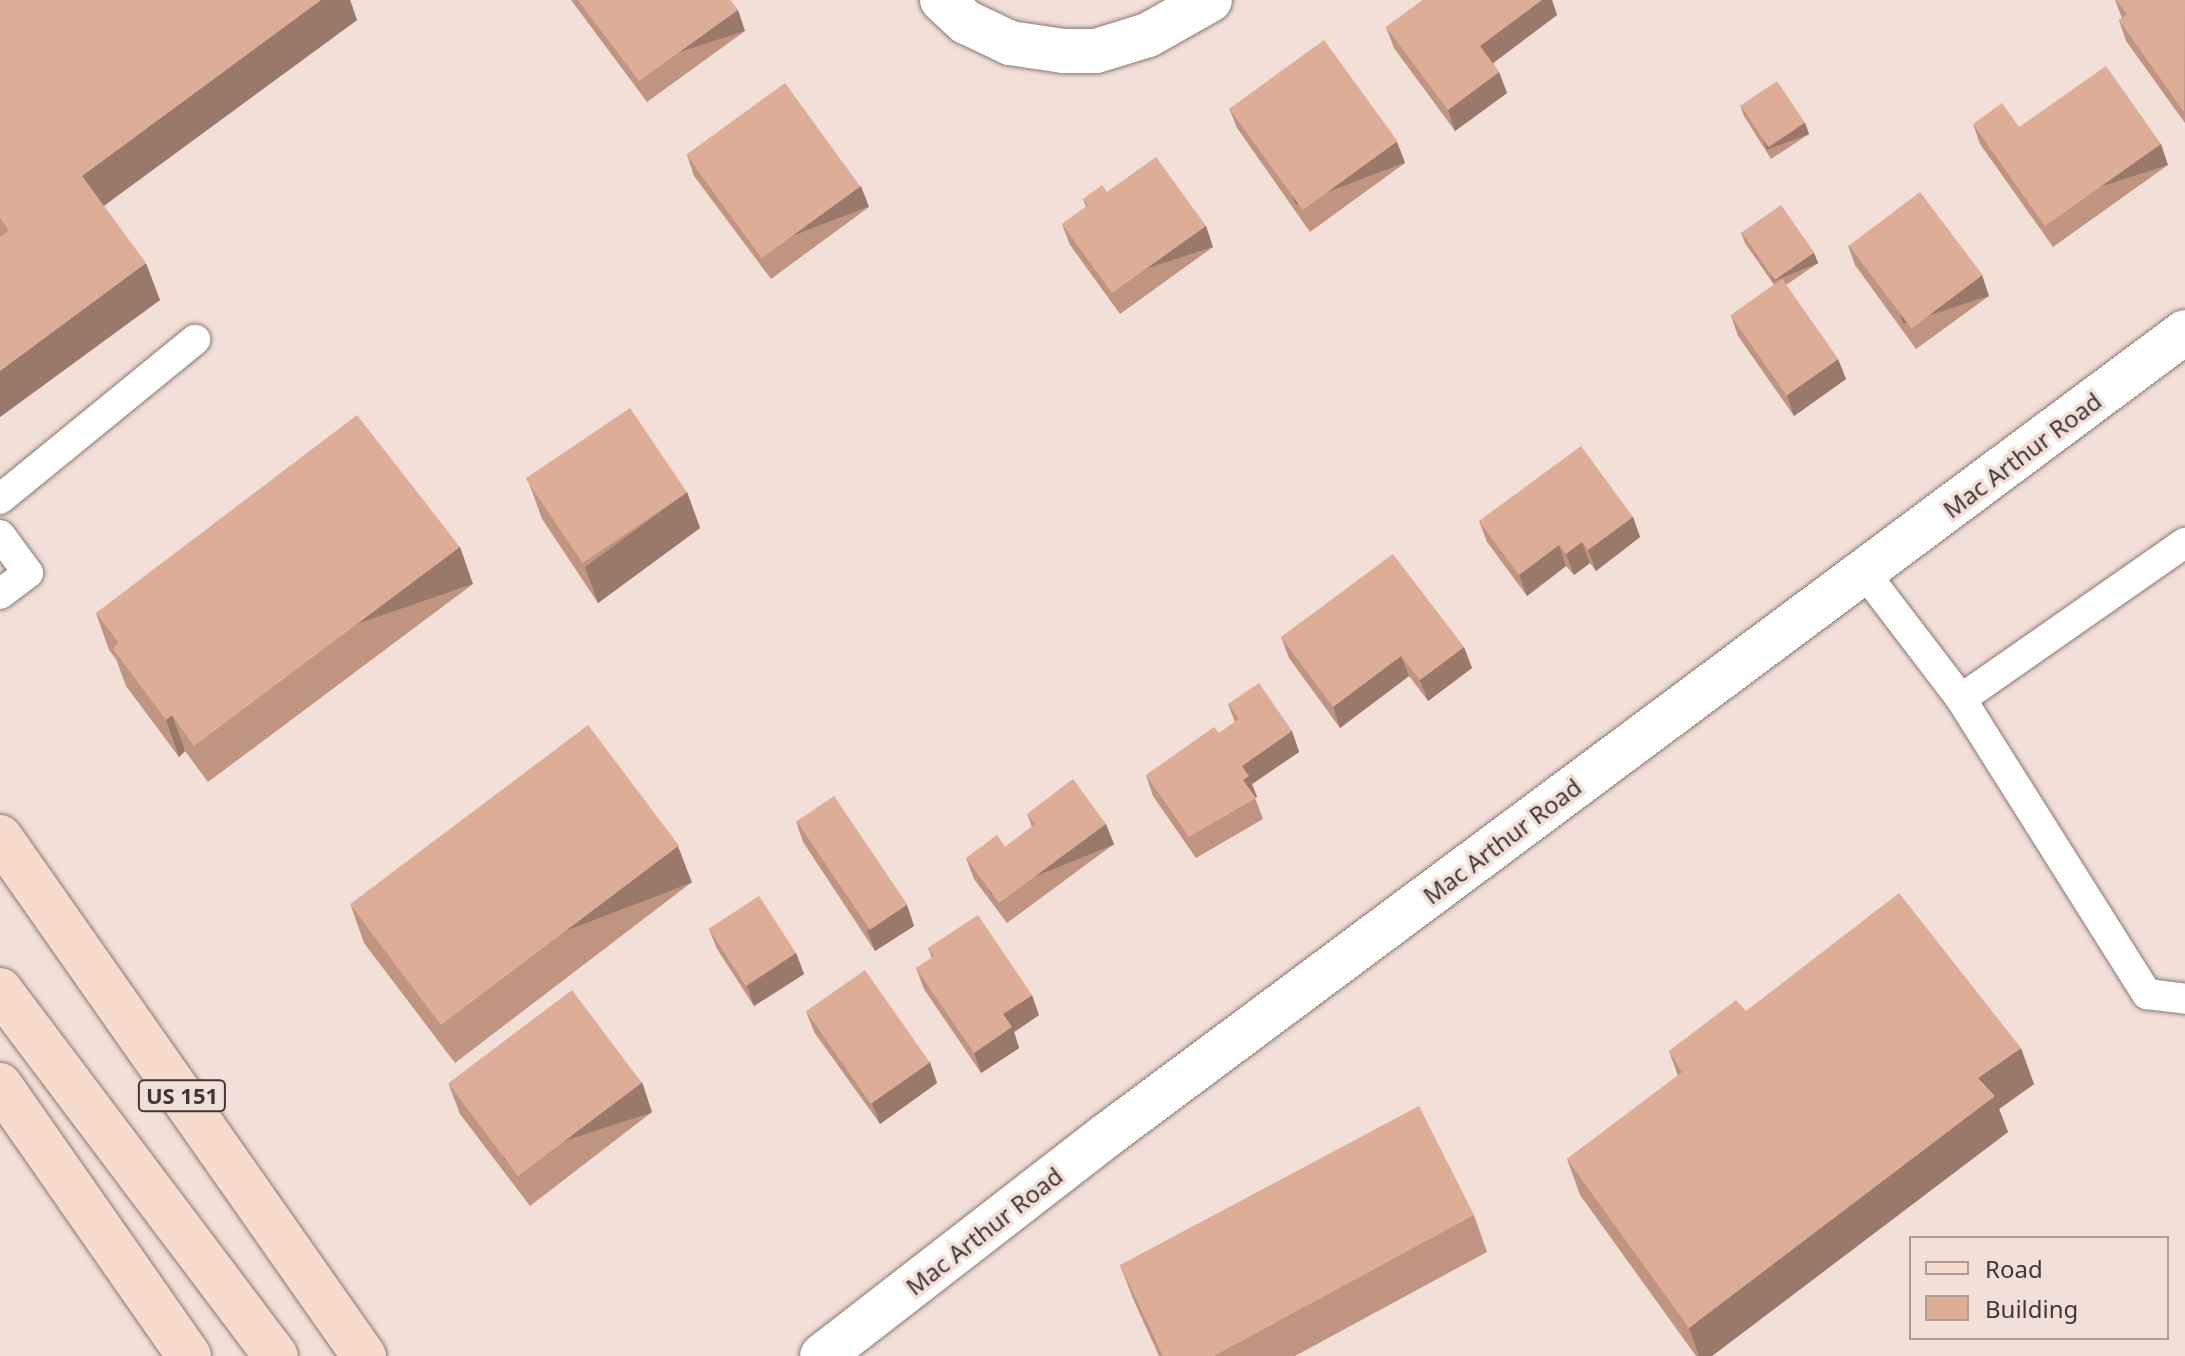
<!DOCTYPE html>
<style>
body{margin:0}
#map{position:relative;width:2185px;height:1356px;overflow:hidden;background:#f2dfd8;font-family:"Noto Sans",sans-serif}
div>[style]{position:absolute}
.roads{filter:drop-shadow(0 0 2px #8a7973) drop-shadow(0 0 2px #8a7973)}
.lane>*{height:30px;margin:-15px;padding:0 15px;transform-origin:15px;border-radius:15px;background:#fff}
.street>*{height:44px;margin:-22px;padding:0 22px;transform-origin:22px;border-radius:22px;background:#fff}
.primary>*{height:44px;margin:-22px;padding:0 22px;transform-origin:22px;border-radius:22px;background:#f7dccd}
.wall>*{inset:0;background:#bf9582}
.shaded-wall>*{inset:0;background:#9b796a;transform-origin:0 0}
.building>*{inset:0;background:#dead97;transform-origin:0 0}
span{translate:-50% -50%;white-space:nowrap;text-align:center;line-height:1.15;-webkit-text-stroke:7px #f2dfd8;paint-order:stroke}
.shield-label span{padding:2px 6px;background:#f2dfd8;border:2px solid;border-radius:6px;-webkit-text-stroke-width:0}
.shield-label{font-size:22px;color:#3e3734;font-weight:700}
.street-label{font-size:24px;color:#3e3734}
.legend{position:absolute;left:1909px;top:1236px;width:260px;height:104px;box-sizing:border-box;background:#f2dfd8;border:2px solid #aa9c96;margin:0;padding:10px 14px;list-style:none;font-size:24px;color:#3e3734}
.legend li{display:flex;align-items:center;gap:16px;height:40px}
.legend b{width:40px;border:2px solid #aa9c96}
</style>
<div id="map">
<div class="roads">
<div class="lane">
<div style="left:0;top:499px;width:252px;rotate:-39.2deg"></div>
<div style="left:0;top:535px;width:47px;rotate:53.6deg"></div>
<div style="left:28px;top:573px;width:35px;rotate:143deg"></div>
<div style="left:1864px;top:572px;width:160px;rotate:52.6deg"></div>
<div style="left:1961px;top:699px;width:273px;rotate:-34.9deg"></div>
<div style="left:1961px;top:699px;width:349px;rotate:57.8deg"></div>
<div style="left:2147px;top:994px;width:38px;rotate:7deg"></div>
</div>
<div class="street">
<div style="left:942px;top:0;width:33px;rotate:43deg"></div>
<div style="left:966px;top:22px;width:49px;rotate:25.5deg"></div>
<div style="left:1010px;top:43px;width:54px;rotate:8.6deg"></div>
<div style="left:1063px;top:51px;width:33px"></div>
<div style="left:1096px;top:51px;width:54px;rotate:-17.1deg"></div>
<div style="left:1148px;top:35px;width:71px;rotate:-29.4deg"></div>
<div style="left:822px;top:1356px;width:361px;rotate:-37.8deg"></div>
<div style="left:1107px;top:1135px;width:1344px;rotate:-36.68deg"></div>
</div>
<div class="primary">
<div style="left:0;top:837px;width:634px;rotate:54.96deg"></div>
<div style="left:0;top:990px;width:458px;rotate:53deg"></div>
<div style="left:0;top:1085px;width:330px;rotate:55.1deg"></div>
</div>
</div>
<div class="wall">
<div style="clip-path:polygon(0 0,350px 0,357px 20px,104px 206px,160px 300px,0 417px)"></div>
<div style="clip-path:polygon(571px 0,730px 0,738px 10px,745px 31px,647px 102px)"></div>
<div style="clip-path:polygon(1423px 0,1552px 0,1557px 15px,1493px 63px,1499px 72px,1507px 93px,1455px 131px,1394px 48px,1386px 27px)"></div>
<div style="clip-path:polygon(2115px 0,2185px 0,2185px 123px,2126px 41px,2119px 20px,2122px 18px)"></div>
<div style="clip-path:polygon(1740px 105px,1805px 123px,1809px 134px,1771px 159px,1744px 116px)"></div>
<div style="clip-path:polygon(1229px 108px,1397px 142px,1405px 163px,1310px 232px,1237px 128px)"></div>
<div style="clip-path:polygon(1973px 124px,2019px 127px,2161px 144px,2168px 165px,2053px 247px,1980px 144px)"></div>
<div style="clip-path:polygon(687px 155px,869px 207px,771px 279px,694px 176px)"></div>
<div style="clip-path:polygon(1107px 192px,1206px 226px,1213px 247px,1120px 314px,1070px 245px,1062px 224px,1086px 207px,1083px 199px)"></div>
<div style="clip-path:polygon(1741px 232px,1814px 253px,1818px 263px,1786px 285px,1838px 359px,1846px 379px,1794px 416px,1738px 336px,1731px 316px,1774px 285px,1745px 243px)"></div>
<div style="clip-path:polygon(1848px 245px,1982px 275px,1989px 296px,1916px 349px,1855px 265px)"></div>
<div style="clip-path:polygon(529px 483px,687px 492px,700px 528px,598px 603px,542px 519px)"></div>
<div style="clip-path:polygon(1633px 517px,1640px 537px,1596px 571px,1590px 563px,1574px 575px,1566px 566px,1527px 596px,1487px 542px,1479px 521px)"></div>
<div style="clip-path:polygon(460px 547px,473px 584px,208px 782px,185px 751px,179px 757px,126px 686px,116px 659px,109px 650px,96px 613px)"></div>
<div style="clip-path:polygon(1281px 637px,1464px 647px,1472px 668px,1428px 701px,1409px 676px,1340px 728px,1289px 658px)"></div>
<div style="clip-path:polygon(1228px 704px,1292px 731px,1299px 752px,1252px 784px,1257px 797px,1255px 798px,1263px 819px,1196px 858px,1153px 796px,1146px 775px,1219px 733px,1235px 722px)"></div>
<div style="clip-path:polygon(1027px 814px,1114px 844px,1007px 923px,974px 879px,966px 858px,1005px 847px,1032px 827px)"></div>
<div style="clip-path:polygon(796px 821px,907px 905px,914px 926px,875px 951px,803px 842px)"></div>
<div style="clip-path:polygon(692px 882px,455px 1063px,364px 943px,351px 906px)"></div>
<div style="clip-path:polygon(709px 929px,796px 953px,804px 974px,754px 1006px,717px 949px)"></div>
<div style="clip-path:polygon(928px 948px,1039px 1015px,1014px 1032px,1019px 1048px,981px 1073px,924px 989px,916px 968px,932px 958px)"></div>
<div style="clip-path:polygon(806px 1011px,930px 1062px,937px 1083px,880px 1124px,814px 1032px)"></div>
<div style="clip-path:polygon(1746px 1011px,2034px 1084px,1999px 1109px,2008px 1132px,1712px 1356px,1696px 1356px,1580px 1195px,1567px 1159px,1678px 1076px,1669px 1051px)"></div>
<div style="clip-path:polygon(642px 1082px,652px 1112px,530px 1206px,460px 1114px,449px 1085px)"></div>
<div style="clip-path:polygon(1474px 1215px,1487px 1252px,1295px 1356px,1159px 1356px,1134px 1301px,1120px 1265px)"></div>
</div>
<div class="shaded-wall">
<div style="clip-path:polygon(321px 0,350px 0,357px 20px,95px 212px,82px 176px)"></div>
<div style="clip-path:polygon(1542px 0,1552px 0,1557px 15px,1488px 67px,1480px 46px)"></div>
<div style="left:738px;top:10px;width:22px;height:122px;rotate:72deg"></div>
<div style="clip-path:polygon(1499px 72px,1507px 93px,1455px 131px,1448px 110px)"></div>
<div style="left:1805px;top:123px;width:12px;height:45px;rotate:70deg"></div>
<div style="left:1397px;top:142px;width:22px;height:117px;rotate:69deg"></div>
<div style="left:2161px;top:144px;width:22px;height:142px;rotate:72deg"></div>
<div style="left:861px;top:186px;width:22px;height:121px;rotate:69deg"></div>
<div style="left:1206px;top:226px;width:22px;height:115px;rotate:72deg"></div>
<div style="left:1814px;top:253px;width:11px;height:48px;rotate:68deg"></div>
<div style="clip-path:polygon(146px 263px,160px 300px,0 417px,0 371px)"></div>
<div style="left:1982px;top:275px;width:22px;height:90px;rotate:72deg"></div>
<div style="clip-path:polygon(1838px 359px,1846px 379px,1794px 416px,1787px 395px)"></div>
<div style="clip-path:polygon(687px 492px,700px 528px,598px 603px,585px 567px)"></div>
<div style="clip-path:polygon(1633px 517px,1640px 537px,1596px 571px,1588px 550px)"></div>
<div style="clip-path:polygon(1582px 542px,1590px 563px,1574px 575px,1566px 554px)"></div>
<div style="clip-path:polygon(1559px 545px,1566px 566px,1527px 596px,1519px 575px)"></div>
<div style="left:460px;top:547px;width:39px;height:332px;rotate:71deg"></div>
<div style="clip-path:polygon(1464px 647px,1472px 668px,1428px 701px,1420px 680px)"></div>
<div style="clip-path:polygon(1401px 656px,1409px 676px,1340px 728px,1333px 707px)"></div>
<div style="clip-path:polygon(172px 715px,185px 751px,179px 757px,166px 720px)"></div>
<div style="clip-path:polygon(1292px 731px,1299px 752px,1252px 784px,1257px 797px,1251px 801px,1243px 780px,1242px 766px)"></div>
<div style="left:1106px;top:824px;width:22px;height:133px;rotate:68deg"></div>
<div style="left:678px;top:846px;width:39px;height:297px;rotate:69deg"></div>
<div style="clip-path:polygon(907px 905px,914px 926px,875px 951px,867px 930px)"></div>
<div style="clip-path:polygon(796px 953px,804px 974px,754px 1006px,747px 986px)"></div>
<div style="clip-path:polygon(1032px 995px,1039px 1015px,1014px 1032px,1019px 1048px,981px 1073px,974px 1053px,1003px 1014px)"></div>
<div style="clip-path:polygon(2021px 1048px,2034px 1084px,1999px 1109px,2008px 1132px,1712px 1356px,1699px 1356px,1689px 1328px,1978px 1078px)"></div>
<div style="clip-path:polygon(930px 1062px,937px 1083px,880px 1124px,872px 1103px)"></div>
<div style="left:642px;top:1082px;width:32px;height:155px;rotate:72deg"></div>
</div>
<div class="building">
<div style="clip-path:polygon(0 0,321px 0,82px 176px,146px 263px,0 371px,0 237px,9px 230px,0 218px)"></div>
<div style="clip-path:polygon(578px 0,730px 0,738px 10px,639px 81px)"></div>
<div style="clip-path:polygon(1423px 0,1542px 0,1480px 46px,1499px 72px,1448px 110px,1386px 27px)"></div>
<div style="clip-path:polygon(2116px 0,2185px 0,2184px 112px,2119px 20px,2127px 14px)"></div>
<div style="left:1324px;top:40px;width:125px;height:117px;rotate:54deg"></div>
<div style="clip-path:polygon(2106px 66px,2161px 144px,2045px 226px,1973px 124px,2002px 103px,2019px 127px)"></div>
<div style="left:1777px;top:81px;width:50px;height:44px;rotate:56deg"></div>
<div style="left:785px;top:83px;width:128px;height:122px;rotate:54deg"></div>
<div style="clip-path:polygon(1156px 157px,1206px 226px,1112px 293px,1062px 224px,1088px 205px,1083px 199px,1102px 185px,1107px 192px)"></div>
<div style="left:1920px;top:192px;width:104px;height:89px;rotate:53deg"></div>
<div style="left:1781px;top:205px;width:58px;height:48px;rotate:55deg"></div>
<div style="left:1782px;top:279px;width:98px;height:63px;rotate:55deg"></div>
<div style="left:630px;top:408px;width:102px;height:126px;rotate:56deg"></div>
<div style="clip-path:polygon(357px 415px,460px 547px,194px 746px,172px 715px,166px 720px,113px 649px,118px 642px,96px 613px)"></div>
<div style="clip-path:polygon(1581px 446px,1633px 517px,1588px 550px,1582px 542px,1566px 554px,1559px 545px,1519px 575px,1479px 521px)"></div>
<div style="clip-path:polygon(1393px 554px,1464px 647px,1420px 680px,1401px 656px,1333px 707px,1281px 637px)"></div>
<div style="clip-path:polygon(1259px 683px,1292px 731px,1242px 766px,1249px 776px,1243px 780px,1256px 798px,1189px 837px,1146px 775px,1214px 727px,1219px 733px,1239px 719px,1228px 704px)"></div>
<div style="left:588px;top:725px;width:151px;height:298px;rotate:53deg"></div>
<div style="clip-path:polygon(1073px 779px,1106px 824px,999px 903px,966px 858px,997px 835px,1005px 847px,1035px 824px,1027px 814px)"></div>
<div style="left:834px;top:796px;width:131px;height:45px;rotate:56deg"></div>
<div style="clip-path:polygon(1899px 893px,2021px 1048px,1978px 1078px,1995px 1096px,1689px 1328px,1567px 1159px,1682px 1072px,1669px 1051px,1736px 1000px,1746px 1011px)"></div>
<div style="left:759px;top:896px;width:68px;height:60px;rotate:57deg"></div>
<div style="clip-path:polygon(978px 915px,1032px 995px,1003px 1014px,1012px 1027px,974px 1053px,916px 968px,934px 956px,928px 948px)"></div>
<div style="left:865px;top:970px;width:113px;height:72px;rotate:55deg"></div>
<div style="left:572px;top:990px;width:116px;height:155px;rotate:53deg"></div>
<div style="clip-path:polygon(1419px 1106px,1474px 1215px,1214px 1356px,1163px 1356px,1120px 1265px)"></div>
</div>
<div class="shield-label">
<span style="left:182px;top:1096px">US 151</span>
</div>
<div class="street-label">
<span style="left:2022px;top:455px;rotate:-37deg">Mac Arthur Road</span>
<span style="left:1502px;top:841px;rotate:-37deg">Mac Arthur Road</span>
<span style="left:984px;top:1231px;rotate:-38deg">Mac Arthur Road</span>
</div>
<ul class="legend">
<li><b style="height:10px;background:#f7dccd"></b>Road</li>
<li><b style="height:22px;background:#dead97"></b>Building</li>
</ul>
</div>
